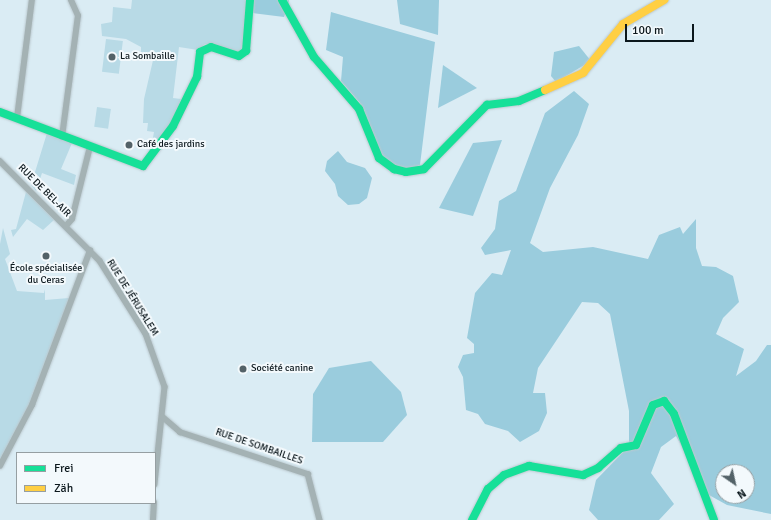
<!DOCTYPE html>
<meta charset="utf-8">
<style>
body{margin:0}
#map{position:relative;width:771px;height:520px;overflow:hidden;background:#daecf4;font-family:Signika,sans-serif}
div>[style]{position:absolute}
.green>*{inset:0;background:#b8dae6;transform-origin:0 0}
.forest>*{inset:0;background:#9accdd}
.roads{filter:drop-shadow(0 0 1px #bbc9cf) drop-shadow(0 0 1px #bbc9cf)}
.street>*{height:5.5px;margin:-2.75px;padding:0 2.75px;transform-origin:2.75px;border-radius:2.75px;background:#a4b2b4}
.fast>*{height:8px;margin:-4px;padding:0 4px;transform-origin:4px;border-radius:4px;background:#16e098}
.slow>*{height:8px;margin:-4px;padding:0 4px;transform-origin:4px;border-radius:4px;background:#ffcf43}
.dots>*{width:11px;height:11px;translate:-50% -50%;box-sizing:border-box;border:2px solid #f3f9fc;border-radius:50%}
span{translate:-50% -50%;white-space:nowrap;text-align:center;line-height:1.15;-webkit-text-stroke:4px #f3f9fc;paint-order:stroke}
.poi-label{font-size:10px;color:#0b171c}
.left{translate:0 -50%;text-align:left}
.street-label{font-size:10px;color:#0b171c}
.legend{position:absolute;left:16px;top:452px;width:140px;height:52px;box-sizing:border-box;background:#f3f9fc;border:1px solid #969fa2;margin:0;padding:5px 7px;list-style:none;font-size:12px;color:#0b171c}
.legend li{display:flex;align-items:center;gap:8px;height:20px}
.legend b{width:20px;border:1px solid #969fa2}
.north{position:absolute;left:715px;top:464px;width:40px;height:40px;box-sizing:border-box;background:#f3f9fc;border:1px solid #969fa2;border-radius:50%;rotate:146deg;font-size:11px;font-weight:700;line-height:16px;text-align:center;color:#0b171c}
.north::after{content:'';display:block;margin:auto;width:14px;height:18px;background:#536268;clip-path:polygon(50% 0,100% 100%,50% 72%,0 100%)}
.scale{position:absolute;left:625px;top:24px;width:69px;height:18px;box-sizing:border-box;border:2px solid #0b171c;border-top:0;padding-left:5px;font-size:12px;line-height:14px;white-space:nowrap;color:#0b171c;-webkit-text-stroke:3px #f3f9fc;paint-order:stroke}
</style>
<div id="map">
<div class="green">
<div style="clip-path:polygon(132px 0,248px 0,243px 50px,236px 52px,215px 44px,205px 44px,198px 50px,179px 47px,173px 98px,181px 99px,171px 127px,150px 154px,154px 132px,147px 131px,148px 123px,143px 123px,144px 99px,154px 56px,141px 52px,141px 47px,126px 39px,102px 36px,101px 24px,112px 22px,113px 7px,131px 9px)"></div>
<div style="left:106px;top:39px;width:17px;height:33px;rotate:7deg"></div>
<div style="left:97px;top:107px;width:14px;height:20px;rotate:8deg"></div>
<div style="clip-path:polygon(47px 133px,72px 143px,61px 169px,76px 175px,74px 185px,42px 173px,36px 191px,31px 185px)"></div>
<div style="clip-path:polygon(26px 192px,54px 220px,43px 230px,27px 219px,13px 237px,11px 230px,16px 229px)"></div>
<div style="clip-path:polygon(3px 228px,10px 254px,5px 259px,17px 291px,44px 293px,45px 289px,45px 300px,69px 298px,34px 397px,0 463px,0 244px)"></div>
</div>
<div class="forest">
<div style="clip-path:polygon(250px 0,289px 0,289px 4px,284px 17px,253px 13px)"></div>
<div style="clip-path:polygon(397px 0,439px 0,438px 35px,400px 24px)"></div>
<div style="clip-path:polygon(331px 12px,435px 42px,420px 165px,411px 169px,394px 166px,385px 161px,373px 141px,360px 103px,341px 81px,343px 57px,326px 50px)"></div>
<div style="clip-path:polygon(579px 46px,591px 61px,556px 82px,551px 76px,554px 52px)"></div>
<div style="clip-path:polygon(443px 65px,477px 88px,438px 108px)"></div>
<div style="clip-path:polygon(evenodd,574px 91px,589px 104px,578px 135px,550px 188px,530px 243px,543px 252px,593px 247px,648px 259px,659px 235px,680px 227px,683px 234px,696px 219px,696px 248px,702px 266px,716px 267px,733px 276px,739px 302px,723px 318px,716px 334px,744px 349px,736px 376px,756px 361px,767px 345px,771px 345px,771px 514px,727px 505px,709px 495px,676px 436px,661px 447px,651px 473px,674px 504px,659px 520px,598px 520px,589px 510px,596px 480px,629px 446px,629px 411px,610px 314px,598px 303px,582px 302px,538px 368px,533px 393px,545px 393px,547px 413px,539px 431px,520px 442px,508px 431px,485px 424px,478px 414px,466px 410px,463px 377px,458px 367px,463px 355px,474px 353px,474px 344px,467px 338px,475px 293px,492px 273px,502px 275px,511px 250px,485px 255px,481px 248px,495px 229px,499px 201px,516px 191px,545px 113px,574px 91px,723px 472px,747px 472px,747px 496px,723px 496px,723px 472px)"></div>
<div style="clip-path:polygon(502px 140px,473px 216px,439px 208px,473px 143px)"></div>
<div style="clip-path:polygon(338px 151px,347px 162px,365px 168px,372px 178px,367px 198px,359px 204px,348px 205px,338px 196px,335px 184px,325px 171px,327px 161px)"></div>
<div style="clip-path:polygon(371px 361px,401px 392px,407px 415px,383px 442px,312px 442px,313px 394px,329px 368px)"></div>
</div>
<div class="roads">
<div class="street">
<div style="left:17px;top:118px;width:119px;rotate:-82.8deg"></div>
<div style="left:62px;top:137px;width:122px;rotate:-82.5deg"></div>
<div style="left:78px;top:16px;width:17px;rotate:-114deg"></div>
<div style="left:0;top:161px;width:141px;rotate:45deg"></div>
<div style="left:100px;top:261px;width:86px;rotate:57.8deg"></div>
<div style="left:146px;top:334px;width:56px;rotate:70.3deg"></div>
<div style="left:165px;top:387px;width:98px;rotate:95.9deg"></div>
<div style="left:66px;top:226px;width:9px;rotate:-49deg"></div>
<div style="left:72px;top:219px;width:74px;rotate:-76deg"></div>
<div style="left:163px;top:417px;width:23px;rotate:41deg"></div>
<div style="left:180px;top:432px;width:135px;rotate:18.2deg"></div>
<div style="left:308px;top:474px;width:48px;rotate:75.4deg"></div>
<div style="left:0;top:466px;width:69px;rotate:-62.3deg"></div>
<div style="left:32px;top:405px;width:165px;rotate:-69.4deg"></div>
<div style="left:153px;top:520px;width:17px;rotate:-87deg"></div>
</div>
<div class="fast">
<div style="left:282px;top:0;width:65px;rotate:60.7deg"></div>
<div style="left:314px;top:57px;width:69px;rotate:49.1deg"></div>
<div style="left:359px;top:109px;width:53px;rotate:67.8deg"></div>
<div style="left:379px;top:158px;width:19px;rotate:36deg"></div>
<div style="left:394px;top:169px;width:12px;rotate:14deg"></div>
<div style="left:406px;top:172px;width:18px;rotate:-9deg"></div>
<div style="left:424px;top:169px;width:90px;rotate:-45.5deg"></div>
<div style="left:487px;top:105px;width:32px;rotate:-7deg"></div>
<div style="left:519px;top:101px;width:28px;rotate:-23deg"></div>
<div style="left:0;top:112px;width:153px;rotate:20.7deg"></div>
<div style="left:143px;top:166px;width:50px;rotate:-53.1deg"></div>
<div style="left:173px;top:126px;width:55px;rotate:-63.9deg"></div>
<div style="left:197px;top:77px;width:25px;rotate:-83deg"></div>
<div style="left:200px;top:52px;width:12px;rotate:-24deg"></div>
<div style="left:211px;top:47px;width:29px;rotate:18deg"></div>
<div style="left:239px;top:56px;width:9px;rotate:-36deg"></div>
<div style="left:246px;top:51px;width:51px;rotate:-85.5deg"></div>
<div style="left:472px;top:520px;width:35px;rotate:-63deg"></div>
<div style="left:488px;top:489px;width:21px;rotate:-41deg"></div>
<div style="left:504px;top:475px;width:27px;rotate:-20deg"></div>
<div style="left:529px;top:466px;width:55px;rotate:9.5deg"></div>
<div style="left:583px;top:475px;width:17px;rotate:-25deg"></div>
<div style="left:598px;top:468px;width:30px;rotate:-41deg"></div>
<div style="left:621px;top:448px;width:15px;rotate:-11deg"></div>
<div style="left:636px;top:445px;width:43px;rotate:-67deg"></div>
<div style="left:653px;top:405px;width:12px;rotate:-20deg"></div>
<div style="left:664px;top:401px;width:16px;rotate:52deg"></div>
<div style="left:674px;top:414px;width:113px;rotate:69.3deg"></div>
</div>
<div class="slow">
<div style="left:545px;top:90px;width:42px;rotate:-24.1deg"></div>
<div style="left:583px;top:73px;width:63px;rotate:-50.8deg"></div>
<div style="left:623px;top:24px;width:48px;rotate:-30.3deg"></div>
</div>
</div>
<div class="dots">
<div style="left:112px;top:57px;background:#536268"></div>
<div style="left:129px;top:145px;background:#536268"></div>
<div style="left:46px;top:256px;background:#536268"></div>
<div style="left:243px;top:369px;background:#536268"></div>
</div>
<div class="poi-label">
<span class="left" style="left:120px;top:57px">La Sombaille</span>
<span class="left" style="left:137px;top:145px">Café des jardins</span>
<span style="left:46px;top:274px">École spécialisée<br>du Ceras</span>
<span class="left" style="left:251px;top:369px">Société canine</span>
</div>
<div class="street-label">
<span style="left:44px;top:191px;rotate:45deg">RUE DE BEL-AIR</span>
<span style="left:132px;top:298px;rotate:58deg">RUE DE JÉRUSALEM</span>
<span style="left:259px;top:447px;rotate:19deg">RUE DE SOMBAILLES</span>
</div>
<ul class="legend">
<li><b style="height:5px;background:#16e098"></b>Frei</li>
<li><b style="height:5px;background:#ffcf43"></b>Zäh</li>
</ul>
<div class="north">N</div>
<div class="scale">100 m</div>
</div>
